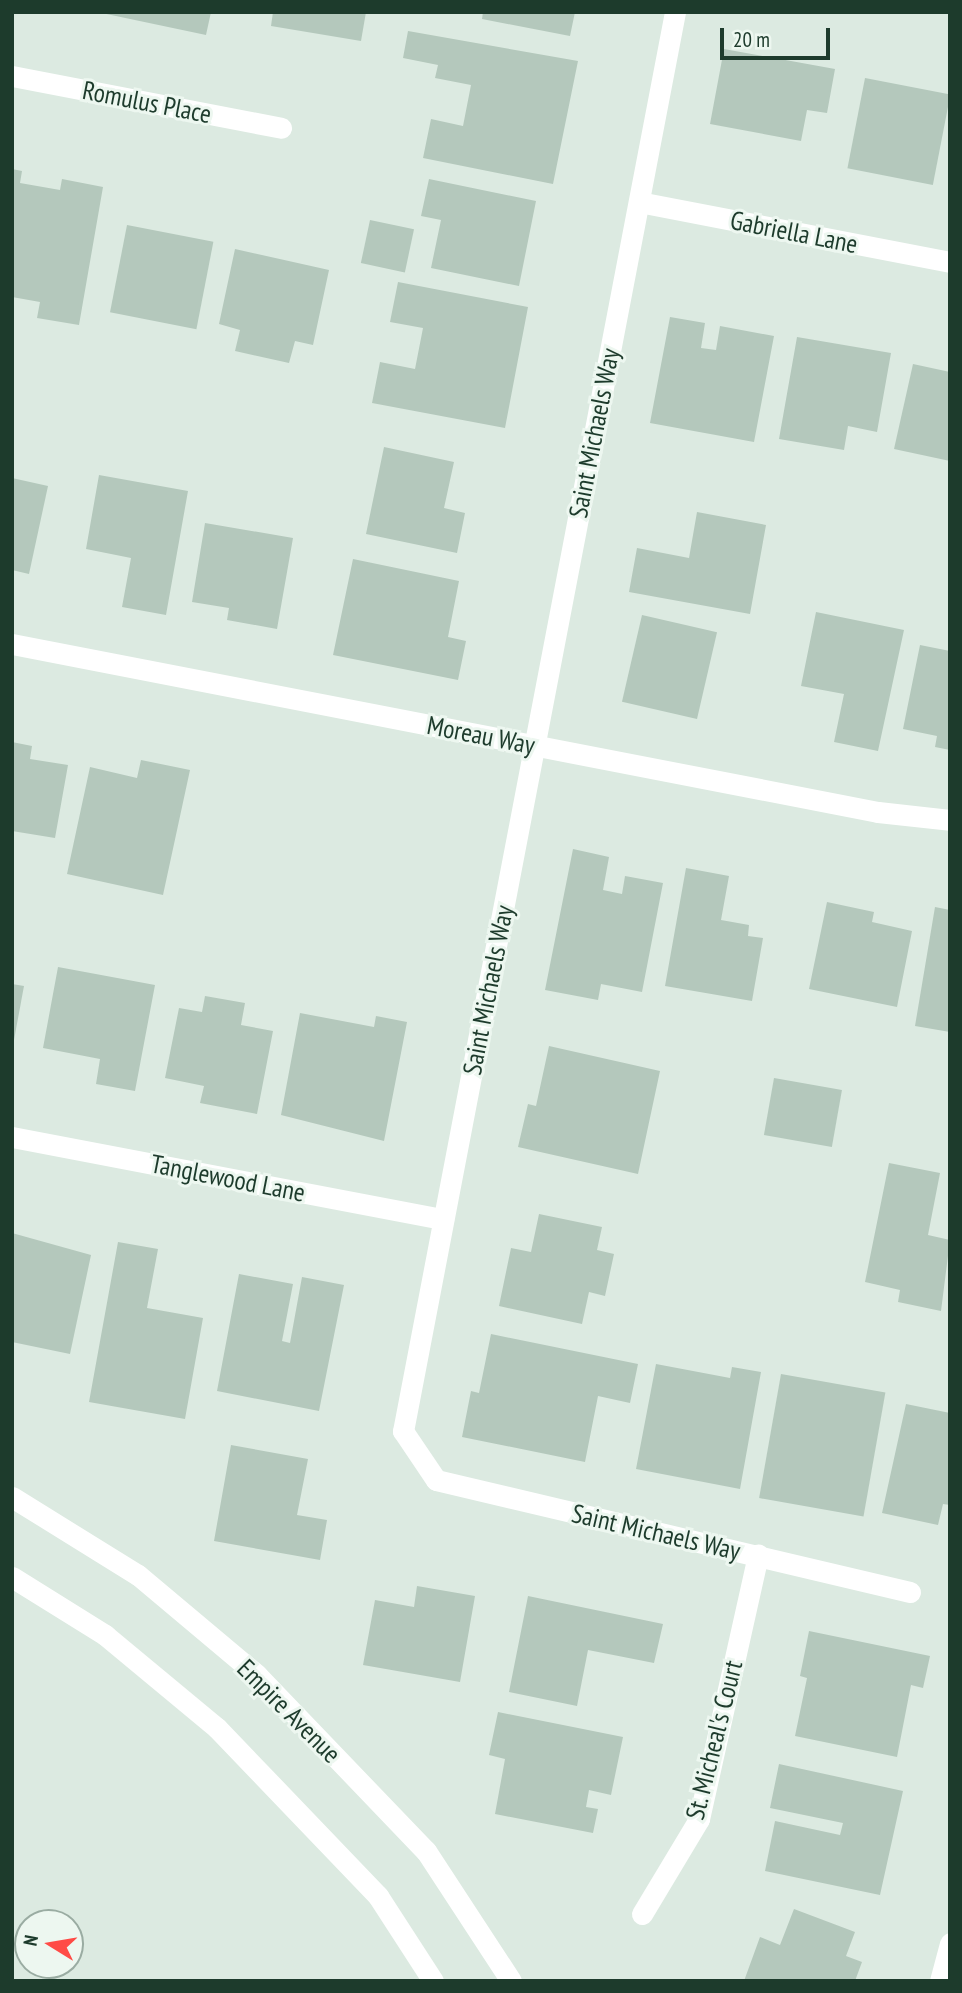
<!DOCTYPE html>
<style>
body{margin:0}
#map{position:relative;width:962px;height:1993px;overflow:hidden;background:#dceae1;font-family:"PT Sans Narrow",sans-serif}
div>[style]{position:absolute}
.building>*{inset:0;background:#b4c8bc;transform-origin:0 0}
.minor>*{height:21px;margin:-10.5px;padding:0 10.5px;transform-origin:10.5px;border-radius:10.5px;background:#fff}
span{translate:-50% -50%;white-space:nowrap;text-align:center;line-height:1.15;-webkit-text-stroke:6px #edf7f0;paint-order:stroke}
.street-label{font-size:26px;color:#1d3b2c}
.frame{position:absolute;inset:0;border:14px solid #1d3b2c;pointer-events:none}
.north{position:absolute;left:14px;top:1909px;width:70px;height:70px;box-sizing:border-box;background:#edf7f0;border:2px solid #9aaca2;border-radius:50%;rotate:281deg;font-size:19px;font-weight:700;line-height:28px;text-align:center;color:#1d3b2c}
.north::after{content:'';display:block;margin:auto;width:24px;height:32px;background:#ff4b46;clip-path:polygon(50% 0,100% 100%,50% 72%,0 100%)}
.scale{position:absolute;left:720px;top:28px;width:110px;height:32px;box-sizing:border-box;border:4px solid #1d3b2c;border-top:0;padding-left:9px;font-size:21px;line-height:24px;white-space:nowrap;color:#1d3b2c;-webkit-text-stroke:5px #edf7f0;paint-order:stroke}
</style>
<div id="map">
<div class="building">
<div style="clip-path:polygon(97px 12px,211px 12px,206px 35px)"></div>
<div style="clip-path:polygon(273px 12px,366px 12px,361px 41px,271px 26px)"></div>
<div style="clip-path:polygon(483px 12px,575px 12px,570px 36px,482px 19px)"></div>
<div style="clip-path:polygon(408px 31px,578px 61px,553px 184px,423px 158px,431px 119px,463px 126px,471px 85px,435px 78px,438px 65px,403px 58px)"></div>
<div style="clip-path:polygon(724px 49px,835px 69px,827px 113px,807px 110px,801px 141px,710px 124px)"></div>
<div style="left:865px;top:78px;width:87px;height:92px;rotate:11deg"></div>
<div style="clip-path:polygon(12px 169px,22px 171px,20px 183px,60px 190px,62px 179px,103px 187px,79px 325px,37px 318px,40px 302px,12px 297px)"></div>
<div style="clip-path:polygon(429px 179px,536px 201px,519px 286px,431px 268px,441px 220px,421px 216px)"></div>
<div style="left:370px;top:220px;width:45px;height:44px;rotate:12deg"></div>
<div style="left:127px;top:225px;width:88px;height:89px;rotate:11deg"></div>
<div style="clip-path:polygon(235px 249px,329px 270px,313px 345px,295px 341px,289px 363px,235px 351px,240px 330px,219px 324px)"></div>
<div style="clip-path:polygon(398px 282px,528px 307px,505px 428px,372px 403px,380px 362px,415px 369px,423px 328px,390px 322px)"></div>
<div style="clip-path:polygon(670px 317px,705px 323px,701px 348px,716px 350px,720px 326px,774px 336px,754px 442px,650px 423px)"></div>
<div style="clip-path:polygon(797px 337px,891px 353px,877px 432px,848px 426px,844px 450px,779px 439px)"></div>
<div style="clip-path:polygon(913px 364px,950px 372px,950px 461px,894px 449px)"></div>
<div style="clip-path:polygon(384px 447px,454px 462px,444px 508px,465px 513px,457px 553px,366px 534px)"></div>
<div style="clip-path:polygon(99px 475px,188px 491px,166px 615px,122px 607px,131px 558px,86px 549px)"></div>
<div style="clip-path:polygon(12px 478px,48px 486px,29px 574px,12px 570px)"></div>
<div style="clip-path:polygon(697px 512px,766px 525px,750px 614px,629px 592px,637px 548px,689px 558px)"></div>
<div style="clip-path:polygon(205px 523px,293px 538px,277px 629px,227px 620px,229px 608px,192px 602px)"></div>
<div style="clip-path:polygon(353px 559px,459px 581px,448px 637px,466px 641px,458px 680px,333px 655px)"></div>
<div style="clip-path:polygon(816px 612px,904px 630px,878px 751px,834px 742px,844px 694px,801px 686px)"></div>
<div style="left:642px;top:615px;width:77px;height:89px;rotate:13deg"></div>
<div style="clip-path:polygon(920px 645px,950px 651px,950px 750px,935px 747px,937px 736px,903px 729px)"></div>
<div style="clip-path:polygon(12px 742px,32px 746px,30px 759px,68px 765px,55px 838px,12px 831px)"></div>
<div style="clip-path:polygon(141px 760px,190px 770px,163px 895px,67px 874px,90px 767px,137px 778px)"></div>
<div style="clip-path:polygon(573px 849px,609px 857px,603px 890px,622px 894px,625px 876px,663px 883px,642px 992px,601px 984px,598px 1000px,545px 990px)"></div>
<div style="clip-path:polygon(686px 868px,729px 876px,721px 920px,749px 925px,748px 936px,763px 938px,752px 1001px,665px 986px)"></div>
<div style="clip-path:polygon(827px 902px,874px 912px,872px 922px,912px 931px,897px 1007px,809px 989px)"></div>
<div style="clip-path:polygon(935px 907px,950px 910px,950px 1032px,915px 1026px)"></div>
<div style="clip-path:polygon(58px 967px,155px 985px,135px 1091px,96px 1084px,100px 1059px,43px 1048px)"></div>
<div style="clip-path:polygon(12px 984px,24px 986px,14px 1040px,12px 1039px)"></div>
<div style="clip-path:polygon(205px 996px,245px 1003px,241px 1025px,273px 1031px,257px 1114px,200px 1103px,204px 1086px,165px 1078px,179px 1008px,202px 1012px)"></div>
<div style="clip-path:polygon(300px 1013px,374px 1027px,376px 1016px,407px 1022px,384px 1141px,281px 1115px)"></div>
<div style="clip-path:polygon(549px 1046px,660px 1071px,638px 1174px,518px 1147px,528px 1104px,536px 1106px)"></div>
<div style="left:774px;top:1078px;width:69px;height:58px;rotate:10deg"></div>
<div style="clip-path:polygon(889px 1163px,940px 1173px,928px 1235px,950px 1240px,941px 1311px,898px 1302px,900px 1290px,865px 1282px)"></div>
<div style="clip-path:polygon(539px 1214px,602px 1227px,597px 1250px,614px 1254px,605px 1296px,589px 1292px,582px 1324px,499px 1306px,511px 1248px,531px 1252px)"></div>
<div style="clip-path:polygon(12px 1233px,91px 1255px,70px 1354px,12px 1342px)"></div>
<div style="clip-path:polygon(118px 1242px,158px 1249px,147px 1308px,203px 1318px,185px 1419px,89px 1402px)"></div>
<div style="clip-path:polygon(239px 1274px,293px 1284px,282px 1341px,290px 1343px,302px 1277px,344px 1285px,319px 1411px,217px 1391px)"></div>
<div style="clip-path:polygon(491px 1334px,638px 1364px,630px 1403px,598px 1396px,585px 1462px,462px 1437px,471px 1391px,479px 1393px)"></div>
<div style="clip-path:polygon(656px 1364px,730px 1378px,732px 1367px,761px 1372px,740px 1489px,636px 1469px)"></div>
<div style="left:781px;top:1374px;width:106px;height:126px;rotate:10deg"></div>
<div style="clip-path:polygon(906px 1404px,950px 1413px,950px 1505px,943px 1504px,938px 1525px,882px 1513px)"></div>
<div style="clip-path:polygon(231px 1445px,308px 1459px,297px 1515px,327px 1520px,320px 1560px,214px 1541px)"></div>
<div style="clip-path:polygon(417px 1586px,475px 1596px,460px 1682px,363px 1665px,375px 1600px,414px 1607px)"></div>
<div style="clip-path:polygon(528px 1596px,663px 1624px,654px 1663px,588px 1650px,577px 1706px,509px 1692px)"></div>
<div style="clip-path:polygon(809px 1631px,930px 1656px,923px 1688px,911px 1685px,897px 1757px,795px 1736px,807px 1678px,800px 1676px)"></div>
<div style="clip-path:polygon(498px 1712px,623px 1737px,611px 1795px,589px 1790px,586px 1807px,598px 1809px,593px 1833px,495px 1814px,505px 1759px,489px 1755px)"></div>
<div style="clip-path:polygon(779px 1764px,903px 1791px,880px 1895px,765px 1871px,775px 1821px,840px 1835px,843px 1823px,770px 1808px)"></div>
<div style="clip-path:polygon(794px 1909px,855px 1932px,846px 1956px,862px 1962px,855px 1981px,744px 1981px,760px 1937px,780px 1945px)"></div>
</div>
<div class="minor">
<div style="left:675px;top:12px;width:1445px;rotate:100.85deg"></div>
<div style="left:403px;top:1431px;width:59px;rotate:56deg"></div>
<div style="left:436px;top:1480px;width:487px;rotate:13.3deg"></div>
<div style="left:12px;top:76px;width:274px;rotate:10.9deg"></div>
<div style="left:639px;top:202px;width:317px;rotate:10.9deg"></div>
<div style="left:12px;top:644px;width:882px;rotate:10.98deg"></div>
<div style="left:878px;top:812px;width:72px;rotate:6.3deg"></div>
<div style="left:12px;top:1137px;width:439px;rotate:10.8deg"></div>
<div style="left:12px;top:1497px;width:148px;rotate:31.8deg"></div>
<div style="left:138px;top:1575px;width:155px;rotate:40deg"></div>
<div style="left:257px;top:1675px;width:244px;rotate:46.2deg"></div>
<div style="left:426px;top:1851px;width:155px;rotate:56.8deg"></div>
<div style="left:12px;top:1577px;width:110px;rotate:31.9deg"></div>
<div style="left:105px;top:1635px;width:146px;rotate:39.7deg"></div>
<div style="left:217px;top:1728px;width:233px;rotate:46.2deg"></div>
<div style="left:378px;top:1896px;width:101px;rotate:57.1deg"></div>
<div style="left:642px;top:1914px;width:111px;rotate:-59deg"></div>
<div style="left:699px;top:1819px;width:271px;rotate:-77.4deg"></div>
<div style="left:940px;top:1981px;width:39px;rotate:-75deg"></div>
</div>
<div class="street-label">
<span style="left:147px;top:102px;rotate:11deg">Romulus Place</span>
<span style="left:794px;top:232px;rotate:11deg">Gabriella Lane</span>
<span style="left:594px;top:433px;rotate:-79deg">Saint Michaels Way</span>
<span style="left:481px;top:735px;rotate:11deg">Moreau Way</span>
<span style="left:488px;top:990px;rotate:-79deg">Saint Michaels Way</span>
<span style="left:228px;top:1178px;rotate:11deg">Tanglewood Lane</span>
<span style="left:656px;top:1532px;rotate:13deg">Saint Michaels Way</span>
<span style="left:289px;top:1711px;rotate:45deg">Empire Avenue</span>
<span style="left:714px;top:1740px;rotate:-76deg">St. Micheal's Court</span>
</div>
<div class="frame"></div>
<div class="north">N</div>
<div class="scale">20 m</div>
</div>
